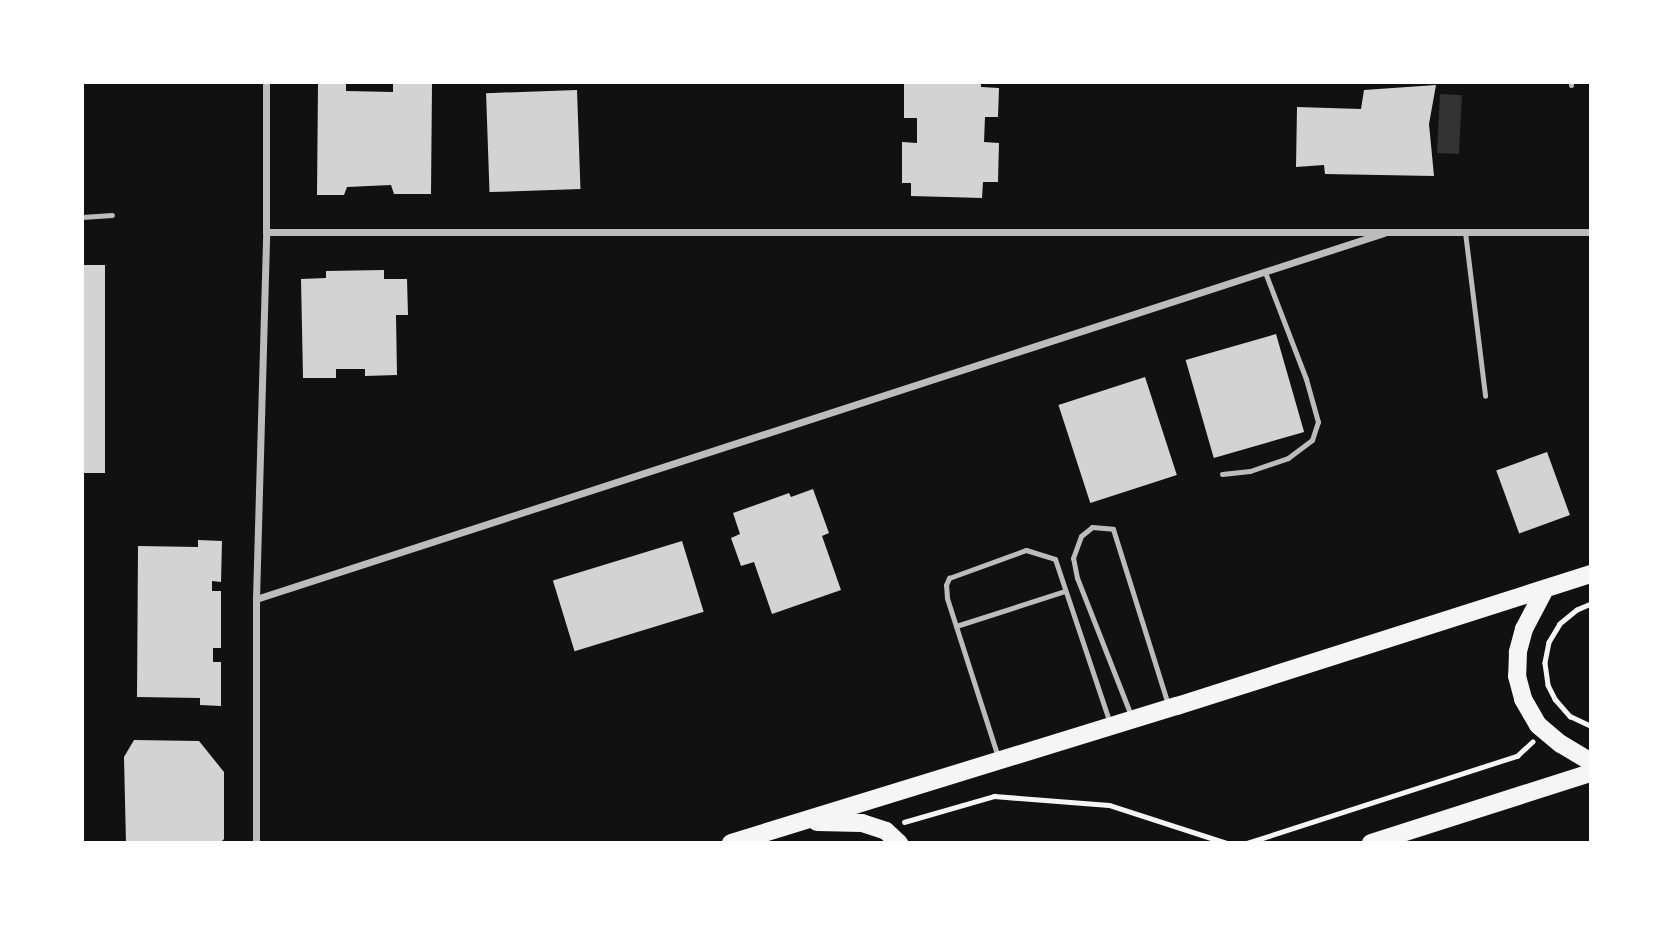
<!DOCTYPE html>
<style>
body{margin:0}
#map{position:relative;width:1673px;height:925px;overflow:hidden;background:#111;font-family:"Source Sans 3",sans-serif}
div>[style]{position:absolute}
.water>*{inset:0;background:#333;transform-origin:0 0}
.building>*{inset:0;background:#d3d3d3;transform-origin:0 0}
.path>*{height:4.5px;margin:-2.25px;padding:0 2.25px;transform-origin:2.25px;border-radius:2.25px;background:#f5f5f5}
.service>*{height:5px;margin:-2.5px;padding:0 2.5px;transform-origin:2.5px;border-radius:2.5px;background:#bcbcbc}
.minor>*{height:7px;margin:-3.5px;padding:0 3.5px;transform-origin:3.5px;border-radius:3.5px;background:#bcbcbc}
.primary>*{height:18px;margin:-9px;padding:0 9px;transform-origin:9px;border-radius:9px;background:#f5f5f5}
span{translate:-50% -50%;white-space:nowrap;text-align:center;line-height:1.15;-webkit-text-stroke:5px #fff;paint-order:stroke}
.frame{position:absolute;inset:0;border:84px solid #fff;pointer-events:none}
</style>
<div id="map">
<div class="water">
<div style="left:1440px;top:94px;width:22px;height:59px;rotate:3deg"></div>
</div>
<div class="building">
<div style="clip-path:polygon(904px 82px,981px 82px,981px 87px,999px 88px,998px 117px,985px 117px,984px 142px,999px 143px,998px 182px,983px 182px,982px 198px,911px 196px,911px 183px,902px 183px,902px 142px,917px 143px,917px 118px,904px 118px)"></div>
<div style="clip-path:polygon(318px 83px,346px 84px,346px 91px,393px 92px,393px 84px,432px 84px,431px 194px,394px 194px,391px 185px,347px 187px,344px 195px,317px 195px)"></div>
<div style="clip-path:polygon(1436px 85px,1429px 124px,1434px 176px,1325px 174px,1324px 165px,1296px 167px,1297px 107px,1361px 109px,1364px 90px)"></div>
<div style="left:577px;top:90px;width:99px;height:91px;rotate:88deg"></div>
<div style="left:82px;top:265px;width:23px;height:208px"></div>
<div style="clip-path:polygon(384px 270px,384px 279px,407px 279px,408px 315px,396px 315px,397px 375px,365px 376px,365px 369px,336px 369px,336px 378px,303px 378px,301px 279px,326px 278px,326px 271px)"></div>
<div style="left:1276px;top:334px;width:102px;height:94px;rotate:74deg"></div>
<div style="left:1145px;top:377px;width:103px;height:91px;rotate:72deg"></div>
<div style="left:1547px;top:452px;width:67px;height:54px;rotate:70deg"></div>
<div style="clip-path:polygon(813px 489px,829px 533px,822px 536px,841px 590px,772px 614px,754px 562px,741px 566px,731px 538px,740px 534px,733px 513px,789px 493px,791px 497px)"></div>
<div style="clip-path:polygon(198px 540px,222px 541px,221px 582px,212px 581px,212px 591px,221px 591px,221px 648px,213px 648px,213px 662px,221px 662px,221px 706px,200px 705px,200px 698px,137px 697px,138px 546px,198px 547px)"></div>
<div style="left:682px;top:541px;width:74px;height:135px;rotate:73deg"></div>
<div style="clip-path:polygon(134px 740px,199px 741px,224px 772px,224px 839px,220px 843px,126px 843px,124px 757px)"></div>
</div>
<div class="path">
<div style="left:1591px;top:604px;width:15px;rotate:157deg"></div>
<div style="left:1577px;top:610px;width:22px;rotate:141deg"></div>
<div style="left:1560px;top:624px;width:21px;rotate:121deg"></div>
<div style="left:1549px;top:642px;width:21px;rotate:101deg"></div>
<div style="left:1545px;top:663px;width:22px;rotate:82deg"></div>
<div style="left:1548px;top:685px;width:16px;rotate:63deg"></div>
<div style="left:1555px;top:699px;width:23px;rotate:49deg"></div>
<div style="left:1570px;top:716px;width:23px;rotate:25deg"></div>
<div style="left:904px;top:822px;width:94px;rotate:-16.1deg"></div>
<div style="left:994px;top:796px;width:115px;rotate:4.5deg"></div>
<div style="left:1109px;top:805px;width:124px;rotate:17.9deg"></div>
<div style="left:1247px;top:843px;width:284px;rotate:-17.9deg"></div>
<div style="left:1517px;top:756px;width:21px;rotate:-43deg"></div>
</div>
<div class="service">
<div style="left:1571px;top:85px;width:3px;rotate:-90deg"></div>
<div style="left:82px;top:217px;width:30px;rotate:-4deg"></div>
<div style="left:1465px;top:232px;width:165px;rotate:83deg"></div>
<div style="left:1222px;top:474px;width:28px;rotate:-6deg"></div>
<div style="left:1250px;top:471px;width:40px;rotate:-18.9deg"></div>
<div style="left:1288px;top:458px;width:30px;rotate:-37deg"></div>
<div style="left:1312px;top:440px;width:19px;rotate:-72deg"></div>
<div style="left:1318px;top:422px;width:45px;rotate:-105.6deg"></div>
<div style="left:1306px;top:379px;width:115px;rotate:-111deg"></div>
<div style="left:956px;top:626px;width:114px;rotate:-17.8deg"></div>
<div style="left:1132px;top:718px;width:150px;rotate:-111.4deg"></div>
<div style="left:1077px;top:578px;width:20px;rotate:-101deg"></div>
<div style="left:1073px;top:558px;width:23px;rotate:-70deg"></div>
<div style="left:1081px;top:536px;width:14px;rotate:-39deg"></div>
<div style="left:1092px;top:527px;width:21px;rotate:5deg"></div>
<div style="left:1113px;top:529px;width:184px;rotate:72.6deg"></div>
<div style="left:998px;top:757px;width:167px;rotate:-107.8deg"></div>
<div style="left:947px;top:598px;width:13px;rotate:-94deg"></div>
<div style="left:946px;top:585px;width:8px;rotate:-67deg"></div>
<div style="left:949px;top:578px;width:82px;rotate:-20deg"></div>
<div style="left:1026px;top:550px;width:30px;rotate:17deg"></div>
<div style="left:1055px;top:559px;width:173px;rotate:71.5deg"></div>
</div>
<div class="minor">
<div style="left:266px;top:232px;width:1325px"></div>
<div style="left:256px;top:599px;width:1186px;rotate:-17.98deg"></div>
<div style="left:256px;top:843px;width:244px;rotate:-90deg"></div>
<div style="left:256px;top:599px;width:367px;rotate:-88.4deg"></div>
<div style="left:266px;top:232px;width:150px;rotate:-90deg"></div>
</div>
<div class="primary">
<div style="left:1545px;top:589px;width:45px;rotate:117.7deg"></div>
<div style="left:1524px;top:629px;width:24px;rotate:105deg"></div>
<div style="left:1518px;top:652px;width:24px;rotate:92deg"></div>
<div style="left:1517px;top:676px;width:24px;rotate:75deg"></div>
<div style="left:1523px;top:699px;width:30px;rotate:60deg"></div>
<div style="left:1538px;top:725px;width:30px;rotate:40deg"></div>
<div style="left:1561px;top:744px;width:35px;rotate:31deg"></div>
<div style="left:817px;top:822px;width:45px;rotate:1.3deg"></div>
<div style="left:862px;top:823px;width:25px;rotate:18deg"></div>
<div style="left:886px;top:831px;width:18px;rotate:43deg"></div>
<div style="left:731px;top:843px;width:467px;rotate:-17.1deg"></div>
<div style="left:1177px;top:706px;width:435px;rotate:-17.7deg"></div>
<div style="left:1371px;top:843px;width:231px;rotate:-17.7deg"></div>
</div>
<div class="frame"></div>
</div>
